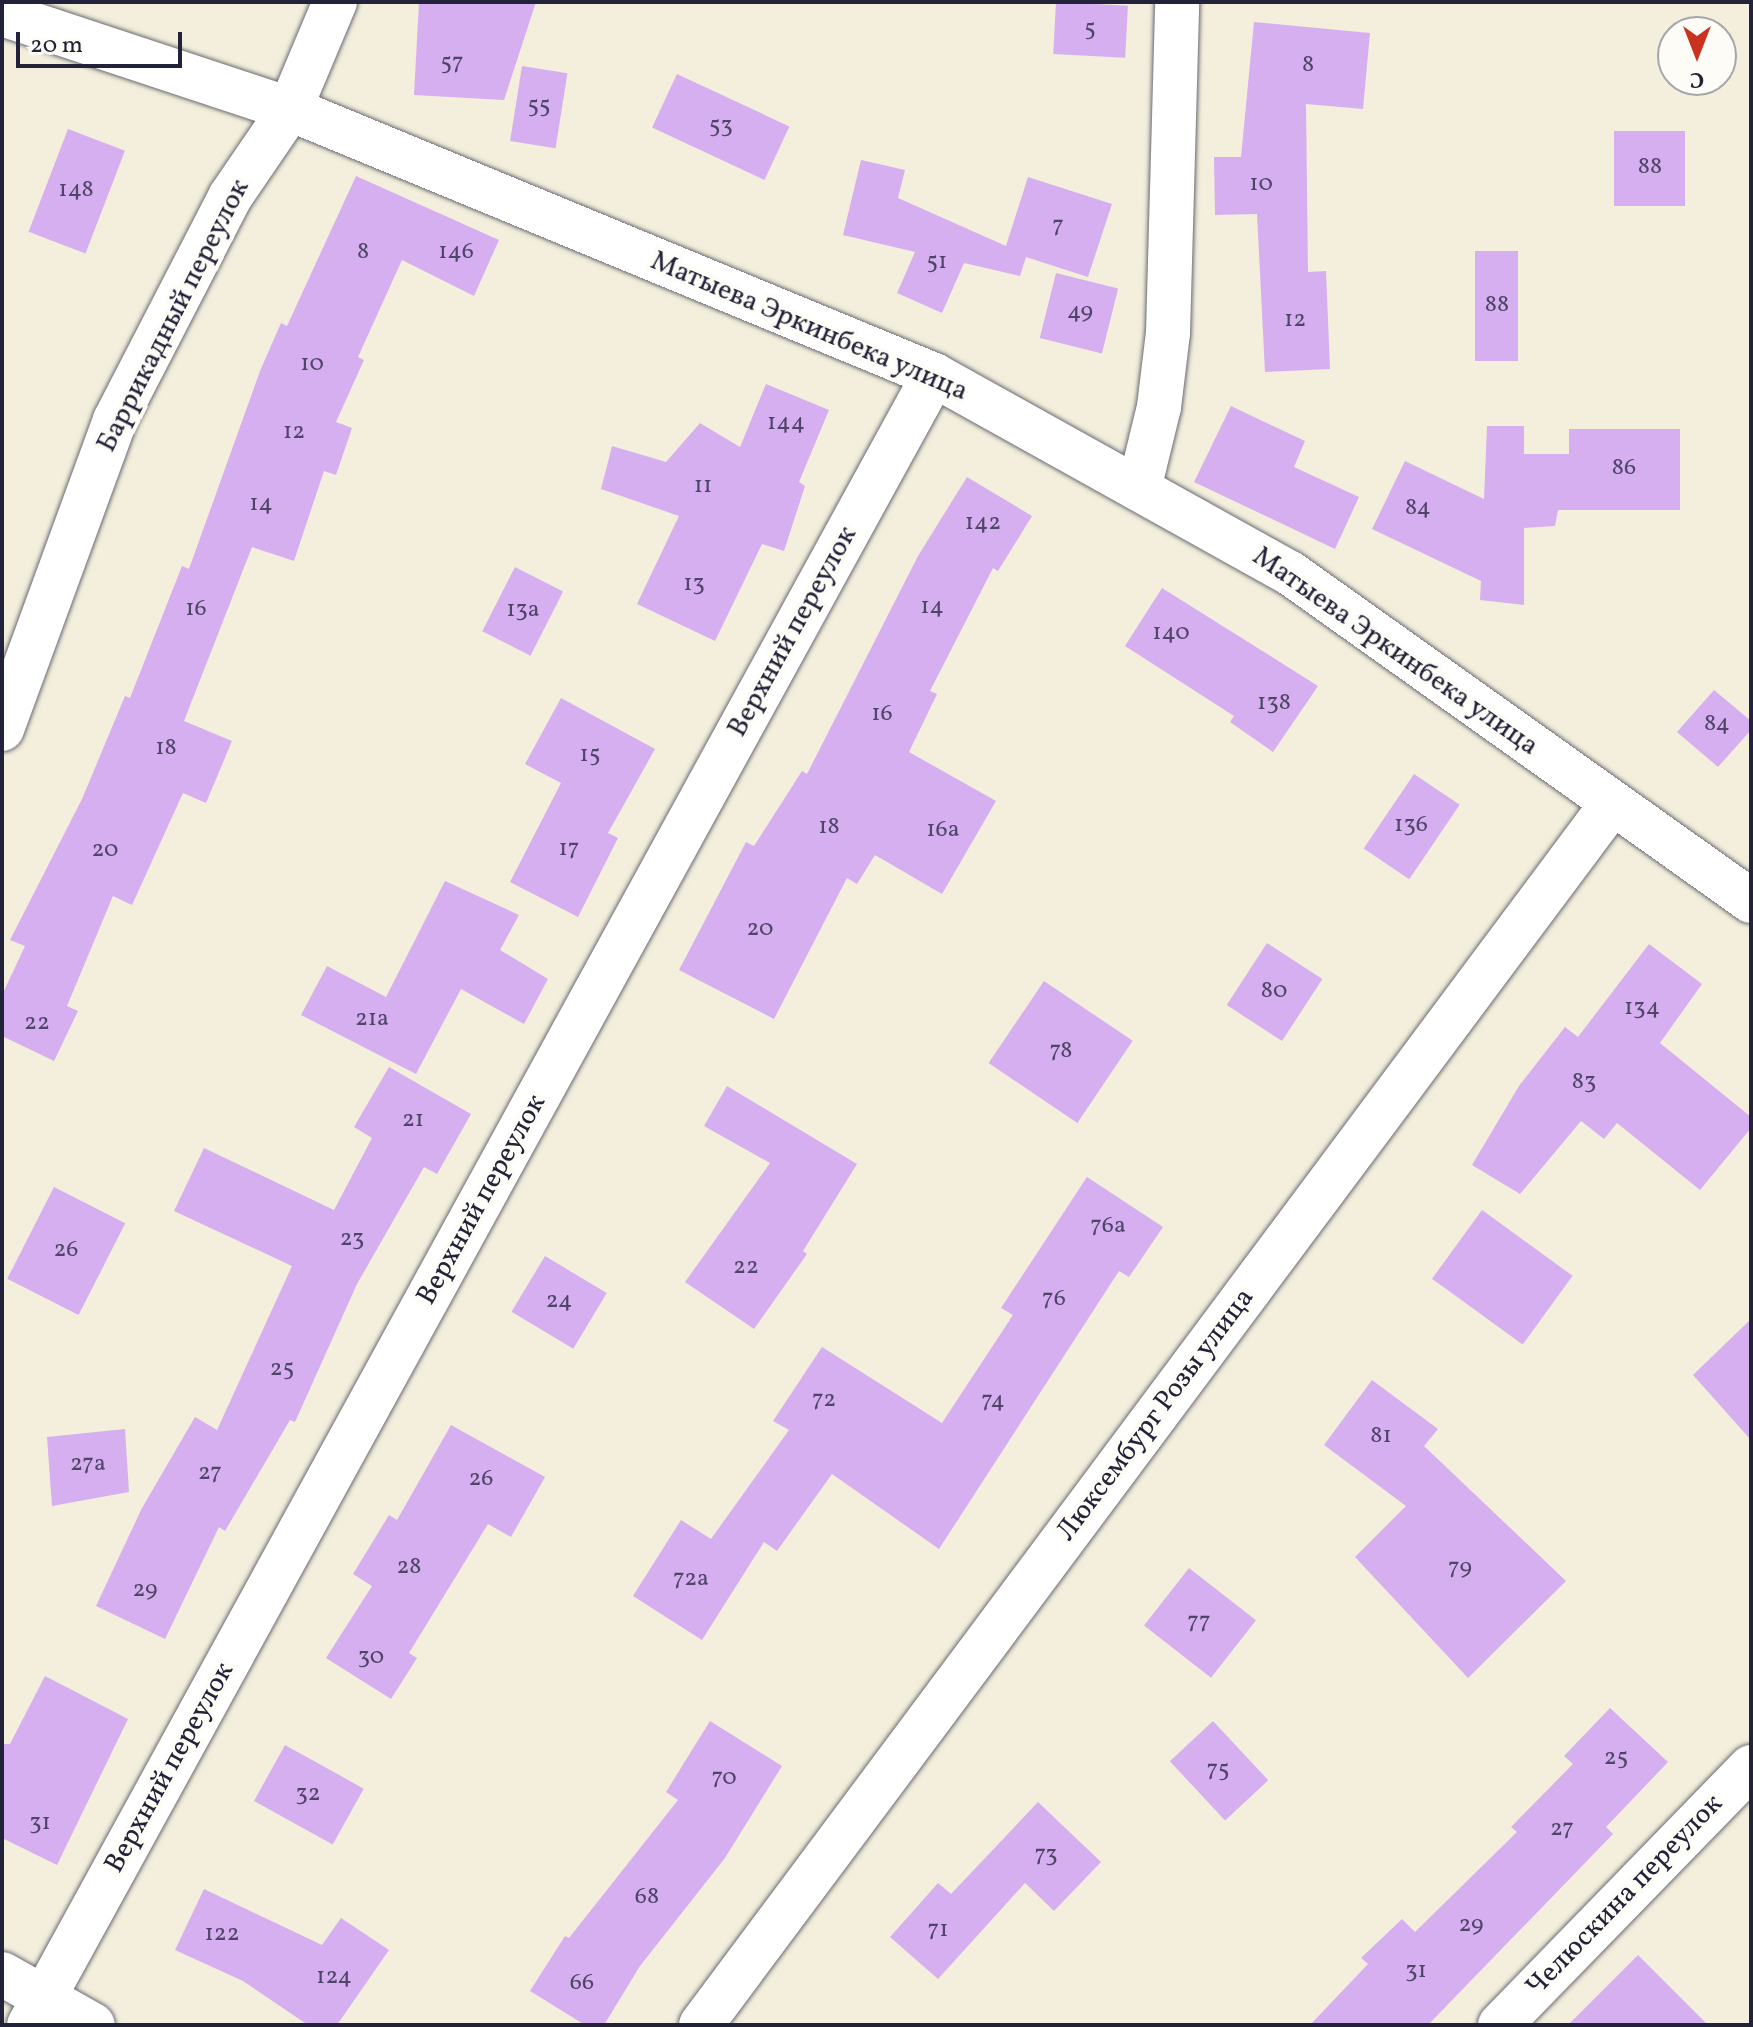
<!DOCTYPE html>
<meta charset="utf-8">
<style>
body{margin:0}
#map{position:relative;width:1753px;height:2027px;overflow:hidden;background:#f3efdc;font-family:Vollkorn,serif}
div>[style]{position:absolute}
.building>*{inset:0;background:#d6aff0;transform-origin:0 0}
.roads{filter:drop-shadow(0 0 2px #6b6a73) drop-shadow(0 0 2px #6b6a73)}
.minor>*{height:44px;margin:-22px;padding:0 22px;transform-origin:22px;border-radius:22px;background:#fff}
span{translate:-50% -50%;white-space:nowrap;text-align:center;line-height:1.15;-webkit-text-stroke:8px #fdfcf7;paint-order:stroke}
.number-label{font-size:24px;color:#4f4568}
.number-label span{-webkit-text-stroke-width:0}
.street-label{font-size:28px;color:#22223b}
.frame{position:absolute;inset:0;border:4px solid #22223b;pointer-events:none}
.north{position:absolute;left:1657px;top:16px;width:80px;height:80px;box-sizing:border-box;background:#fdfcf7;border:2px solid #a5a5ac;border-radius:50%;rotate:180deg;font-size:22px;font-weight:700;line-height:32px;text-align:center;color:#22223b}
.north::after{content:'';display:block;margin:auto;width:28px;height:36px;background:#c8321e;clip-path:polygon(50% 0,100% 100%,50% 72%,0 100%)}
.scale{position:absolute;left:16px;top:32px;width:166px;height:36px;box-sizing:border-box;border:4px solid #22223b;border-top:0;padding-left:10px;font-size:24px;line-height:28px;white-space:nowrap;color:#22223b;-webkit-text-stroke:6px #fdfcf7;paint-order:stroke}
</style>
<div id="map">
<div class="building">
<div style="clip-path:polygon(419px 2px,536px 2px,504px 100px,414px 95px)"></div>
<div style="left:1056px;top:2px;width:72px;height:52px;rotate:3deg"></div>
<div style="clip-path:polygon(1254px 22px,1370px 33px,1363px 109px,1306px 104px,1308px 272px,1326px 271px,1330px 369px,1265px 372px,1257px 214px,1215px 215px,1214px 157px,1241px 157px)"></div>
<div style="left:522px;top:66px;width:46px;height:76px;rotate:9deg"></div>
<div style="left:677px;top:74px;width:124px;height:59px;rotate:25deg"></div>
<div style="left:68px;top:129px;width:61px;height:110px;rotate:21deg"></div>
<div style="left:1614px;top:131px;width:71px;height:75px"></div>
<div style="clip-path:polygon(861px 160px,905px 170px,898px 198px,1006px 246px,1028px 177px,1112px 204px,1088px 277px,1026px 257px,1020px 276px,964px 263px,942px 313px,897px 293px,915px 252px,843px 235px)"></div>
<div style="clip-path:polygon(356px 176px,499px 240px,474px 296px,402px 260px,358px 357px,364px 360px,336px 422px,352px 428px,336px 475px,324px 471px,294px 561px,252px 547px,184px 721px,232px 741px,206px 803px,183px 793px,132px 905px,113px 896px,67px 1006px,78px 1011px,54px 1061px,2px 1036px,2px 995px,25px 946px,10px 940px,82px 799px,125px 696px,130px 698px,182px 566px,189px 569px,260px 371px,281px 323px,287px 326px)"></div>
<div style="left:1475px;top:251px;width:43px;height:110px"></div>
<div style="left:1056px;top:273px;width:64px;height:67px;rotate:14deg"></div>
<div style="clip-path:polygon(766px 384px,829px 410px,799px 482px,805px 486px,784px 551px,762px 544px,715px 641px,637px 604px,679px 516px,601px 489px,612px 446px,666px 462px,700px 423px,740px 447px)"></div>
<div style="clip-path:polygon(1231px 406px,1305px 441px,1294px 467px,1359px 497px,1335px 549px,1194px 482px)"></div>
<div style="clip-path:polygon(1487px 426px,1524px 426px,1524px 454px,1569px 454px,1569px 429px,1680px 429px,1680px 510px,1558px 510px,1555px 526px,1524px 528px,1524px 605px,1480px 600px,1481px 581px,1372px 529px,1405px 461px,1484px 499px)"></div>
<div style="clip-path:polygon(967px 477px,1032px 516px,998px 571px,993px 568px,930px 691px,937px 694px,909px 752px,996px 801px,942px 894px,875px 855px,857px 884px,847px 878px,774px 1019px,679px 970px,746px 842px,754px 846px,802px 771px,807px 774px,918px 556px)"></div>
<div style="left:515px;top:567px;width:54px;height:72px;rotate:27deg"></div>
<div style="clip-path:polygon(1162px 588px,1318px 686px,1273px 752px,1230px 722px,1234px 716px,1125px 646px)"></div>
<div style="clip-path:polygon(1714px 690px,1751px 721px,1751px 730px,1718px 767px,1677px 732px)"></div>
<div style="clip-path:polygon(561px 698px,655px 749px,608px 833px,618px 838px,578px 917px,510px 882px,561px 783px,525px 764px)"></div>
<div style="left:1414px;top:774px;width:55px;height:90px;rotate:34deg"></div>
<div style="clip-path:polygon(445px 881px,519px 915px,500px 950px,548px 979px,524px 1024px,461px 989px,416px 1074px,301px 1015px,327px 966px,386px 997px)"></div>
<div style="left:1267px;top:943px;width:66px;height:74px;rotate:33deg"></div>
<div style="clip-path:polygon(1649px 944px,1702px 984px,1660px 1043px,1751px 1117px,1751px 1128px,1700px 1190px,1617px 1123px,1604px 1139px,1581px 1121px,1520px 1194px,1472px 1165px,1519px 1086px,1565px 1027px,1578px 1037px)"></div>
<div style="left:1044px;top:981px;width:107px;height:99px;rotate:34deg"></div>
<div style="clip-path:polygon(389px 1067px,471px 1114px,437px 1174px,424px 1167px,357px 1284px,295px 1422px,290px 1420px,225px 1531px,219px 1527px,165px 1639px,96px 1606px,142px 1508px,195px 1417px,217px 1430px,292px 1266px,174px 1211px,204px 1148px,334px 1210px,372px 1138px,354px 1127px)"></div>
<div style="clip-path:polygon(727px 1086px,857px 1164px,803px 1251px,807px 1254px,754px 1329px,685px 1282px,770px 1163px,704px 1126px)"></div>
<div style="clip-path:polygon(1087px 1177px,1163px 1227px,1129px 1277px,1119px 1271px,939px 1549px,832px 1474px,777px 1551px,764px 1542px,702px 1640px,633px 1596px,681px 1520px,711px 1539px,789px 1430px,773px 1421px,822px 1347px,942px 1423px,1013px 1315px,1001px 1308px)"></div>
<div style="left:54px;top:1187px;width:80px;height:103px;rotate:27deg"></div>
<div style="left:1482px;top:1210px;width:112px;height:85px;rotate:36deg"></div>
<div style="left:545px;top:1256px;width:72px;height:65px;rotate:31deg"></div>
<div style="clip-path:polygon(1751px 1319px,1751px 1440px,1693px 1375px)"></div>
<div style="clip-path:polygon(1372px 1380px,1438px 1429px,1424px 1446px,1566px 1581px,1468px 1678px,1355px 1557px,1406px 1506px,1324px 1445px)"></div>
<div style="clip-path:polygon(451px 1425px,545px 1477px,511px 1537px,488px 1524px,409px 1653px,417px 1658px,391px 1699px,326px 1658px,372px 1586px,353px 1574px,389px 1515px,397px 1520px)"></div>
<div style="clip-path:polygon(125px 1429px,129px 1492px,52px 1506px,47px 1437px)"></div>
<div style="left:1189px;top:1568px;width:85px;height:73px;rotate:38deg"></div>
<div style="clip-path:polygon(45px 1676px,128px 1719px,57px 1865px,2px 1838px,2px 1744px,10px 1744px)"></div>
<div style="clip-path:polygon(1610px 1708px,1668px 1762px,1606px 1827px,1613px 1834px,1428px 2025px,1310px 2025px,1368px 1964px,1361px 1958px,1402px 1919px,1415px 1932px,1517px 1832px,1511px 1827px,1573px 1764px,1564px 1756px)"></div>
<div style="clip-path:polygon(710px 1721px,782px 1766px,725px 1858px,640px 1966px,604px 2025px,585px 2025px,530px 1991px,565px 1936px,569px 1938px,678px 1800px,666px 1792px)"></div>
<div style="left:1213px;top:1721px;width:81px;height:59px;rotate:47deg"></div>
<div style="left:285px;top:1745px;width:90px;height:64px;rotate:29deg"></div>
<div style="clip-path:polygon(1038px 1802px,1101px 1862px,1054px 1911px,1025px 1883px,938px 1979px,890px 1937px,938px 1883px,951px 1894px)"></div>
<div style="clip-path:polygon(204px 1889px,322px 1945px,341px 1918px,389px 1950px,337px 2025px,308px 2025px,243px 1981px,175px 1950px)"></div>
<div style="clip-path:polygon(1638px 1955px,1708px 2025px,1568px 2025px)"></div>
</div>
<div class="roads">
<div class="minor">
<div style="left:2px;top:14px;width:303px;rotate:18.3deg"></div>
<div style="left:290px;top:109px;width:697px;rotate:22.44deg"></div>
<div style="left:934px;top:375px;width:407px;rotate:29.1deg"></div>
<div style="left:1290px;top:573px;width:566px;rotate:35.43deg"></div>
<div style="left:1139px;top:489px;width:84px;rotate:-76.3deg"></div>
<div style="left:1159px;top:407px;width:75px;rotate:-83.1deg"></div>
<div style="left:1168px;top:333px;width:331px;rotate:-88.4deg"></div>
<div style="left:2px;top:729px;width:329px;rotate:-69.9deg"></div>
<div style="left:115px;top:420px;width:251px;rotate:-62.7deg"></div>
<div style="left:230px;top:197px;width:107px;rotate:-55.7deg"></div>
<div style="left:290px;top:109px;width:116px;rotate:-67.2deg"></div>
<div style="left:2px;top:1974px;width:104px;rotate:29.3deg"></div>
<div style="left:29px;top:2025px;width:1882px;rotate:-61.26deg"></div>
<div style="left:701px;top:2025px;width:1522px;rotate:-53.28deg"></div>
<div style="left:1500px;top:2025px;width:360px;rotate:-45.8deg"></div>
</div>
</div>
<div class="number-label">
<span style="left:1090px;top:30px">5</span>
<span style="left:452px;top:64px">57</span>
<span style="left:1308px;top:66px">8</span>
<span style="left:539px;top:107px">55</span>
<span style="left:721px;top:127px">53</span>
<span style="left:1650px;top:168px">88</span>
<span style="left:1261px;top:185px">10</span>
<span style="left:76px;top:191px">148</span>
<span style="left:1058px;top:227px">7</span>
<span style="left:363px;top:253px">8</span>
<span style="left:456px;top:253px">146</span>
<span style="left:937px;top:263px">51</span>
<span style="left:1497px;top:306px">88</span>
<span style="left:1080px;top:313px">49</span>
<span style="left:1295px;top:321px">12</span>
<span style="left:312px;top:365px">10</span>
<span style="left:786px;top:424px">144</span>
<span style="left:294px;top:433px">12</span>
<span style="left:1624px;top:469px">86</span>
<span style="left:703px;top:487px">11</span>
<span style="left:261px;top:505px">14</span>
<span style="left:1418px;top:509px">84</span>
<span style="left:983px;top:524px">142</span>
<span style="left:694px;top:585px">13</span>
<span style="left:932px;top:608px">14</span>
<span style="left:196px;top:610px">16</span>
<span style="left:523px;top:611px">13a</span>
<span style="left:1171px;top:634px">140</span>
<span style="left:1274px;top:704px">138</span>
<span style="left:882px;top:715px">16</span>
<span style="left:1717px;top:725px">84</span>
<span style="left:166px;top:749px">18</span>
<span style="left:590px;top:756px">15</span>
<span style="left:1411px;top:826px">136</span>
<span style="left:829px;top:828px">18</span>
<span style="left:943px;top:831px">16a</span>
<span style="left:569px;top:850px">17</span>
<span style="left:105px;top:851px">20</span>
<span style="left:760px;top:930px">20</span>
<span style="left:1274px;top:992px">80</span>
<span style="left:1642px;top:1009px">134</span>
<span style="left:372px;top:1020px">21a</span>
<span style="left:37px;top:1024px">22</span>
<span style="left:1061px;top:1052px">78</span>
<span style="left:1584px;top:1083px">83</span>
<span style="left:413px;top:1121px">21</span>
<span style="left:1108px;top:1227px">76a</span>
<span style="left:352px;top:1240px">23</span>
<span style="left:66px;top:1251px">26</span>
<span style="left:746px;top:1268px">22</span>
<span style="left:1054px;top:1300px">76</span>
<span style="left:559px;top:1302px">24</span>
<span style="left:282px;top:1370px">25</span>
<span style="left:824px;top:1401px">72</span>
<span style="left:993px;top:1402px">74</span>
<span style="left:1381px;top:1437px">81</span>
<span style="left:88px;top:1465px">27а</span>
<span style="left:210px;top:1474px">27</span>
<span style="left:481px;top:1480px">26</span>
<span style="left:409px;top:1568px">28</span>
<span style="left:1460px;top:1569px">79</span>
<span style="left:691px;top:1580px">72a</span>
<span style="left:145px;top:1591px">29</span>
<span style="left:1199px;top:1623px">77</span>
<span style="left:371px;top:1658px">30</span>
<span style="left:1616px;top:1759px">25</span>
<span style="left:1218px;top:1771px">75</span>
<span style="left:724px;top:1779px">70</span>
<span style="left:308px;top:1795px">32</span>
<span style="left:40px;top:1824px">31</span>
<span style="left:1562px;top:1830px">27</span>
<span style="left:1046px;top:1856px">73</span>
<span style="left:647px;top:1898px">68</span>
<span style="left:1471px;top:1926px">29</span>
<span style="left:938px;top:1931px">71</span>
<span style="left:222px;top:1935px">122</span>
<span style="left:1416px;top:1972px">31</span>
<span style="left:334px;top:1978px">124</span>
<span style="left:582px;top:1984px">66</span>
</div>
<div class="street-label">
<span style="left:174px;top:316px;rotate:-63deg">Баррикадный переулок</span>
<span style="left:809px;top:327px;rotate:23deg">Матыева Эркинбека улица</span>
<span style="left:793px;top:632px;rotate:-61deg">Верхний переулок</span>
<span style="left:1395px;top:652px;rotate:35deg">Матыева Эркинбека улица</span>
<span style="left:482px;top:1200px;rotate:-61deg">Верхний переулок</span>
<span style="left:1156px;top:1415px;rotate:-53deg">Люксембург Розы улица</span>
<span style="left:170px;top:1768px;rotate:-61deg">Верхний переулок</span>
<span style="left:1625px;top:1896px;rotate:-46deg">Челюскина переулок</span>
</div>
<div class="frame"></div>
<div class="north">С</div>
<div class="scale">20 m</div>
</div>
